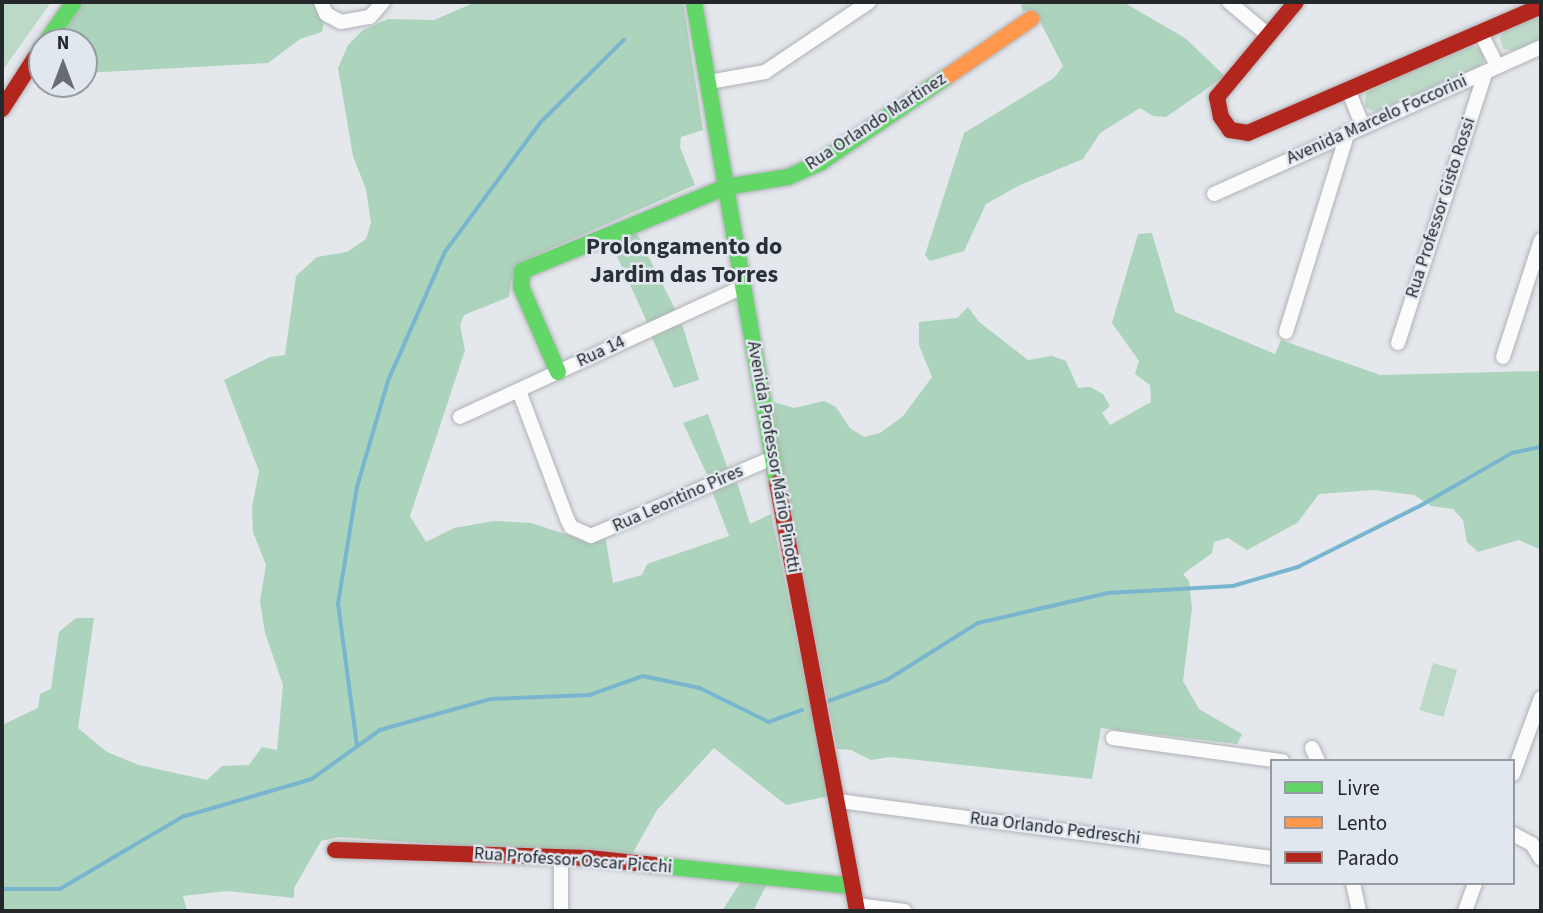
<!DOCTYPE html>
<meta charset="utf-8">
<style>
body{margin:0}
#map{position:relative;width:1543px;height:913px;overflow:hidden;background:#e4e7ec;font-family:"Source Sans 3",sans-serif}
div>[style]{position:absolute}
.green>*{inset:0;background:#bcd9c8;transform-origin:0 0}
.forest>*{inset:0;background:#acd3bb}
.stream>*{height:3.5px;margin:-1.75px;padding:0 1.75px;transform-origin:1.75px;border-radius:1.75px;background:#7ab5d0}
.roads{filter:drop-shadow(0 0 2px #afb2b5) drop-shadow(0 0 2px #afb2b5)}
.street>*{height:14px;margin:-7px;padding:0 7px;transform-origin:7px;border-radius:7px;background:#fbfbfc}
.fast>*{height:16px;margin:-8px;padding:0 8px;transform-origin:8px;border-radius:8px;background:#63d668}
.slow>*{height:16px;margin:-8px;padding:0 8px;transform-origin:8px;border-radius:8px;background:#ff974d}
.jam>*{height:16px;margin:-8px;padding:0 8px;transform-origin:8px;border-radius:8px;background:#b3261e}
span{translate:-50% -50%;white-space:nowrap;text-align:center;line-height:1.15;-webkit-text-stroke:5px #e0e7ef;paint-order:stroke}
.street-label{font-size:18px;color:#25282b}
.district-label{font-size:24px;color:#2a3036;font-weight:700}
.frame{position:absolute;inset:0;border:4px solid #25282b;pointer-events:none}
.legend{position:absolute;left:1270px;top:759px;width:245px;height:126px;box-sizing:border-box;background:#e0e7ef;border:2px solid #959ba1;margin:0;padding:9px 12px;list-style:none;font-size:21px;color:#25282b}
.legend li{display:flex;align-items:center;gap:14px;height:35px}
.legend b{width:35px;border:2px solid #959ba1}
.north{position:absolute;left:28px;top:28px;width:70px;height:70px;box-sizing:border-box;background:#e0e7ef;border:2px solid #959ba1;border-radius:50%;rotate:0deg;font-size:19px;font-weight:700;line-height:28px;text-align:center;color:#25282b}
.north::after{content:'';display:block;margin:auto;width:24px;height:32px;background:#686b6f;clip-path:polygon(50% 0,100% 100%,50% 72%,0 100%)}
</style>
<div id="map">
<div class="green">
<div style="clip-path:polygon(2px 2px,51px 2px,2px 71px)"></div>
<div style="clip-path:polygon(1541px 14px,1541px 40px,1516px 51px,1503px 49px,1500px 38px,1504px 31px)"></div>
<div style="clip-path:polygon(1469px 45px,1482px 49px,1484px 61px,1479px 67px,1375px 112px,1365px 107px,1366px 92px)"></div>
<div style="left:1433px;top:663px;width:25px;height:49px;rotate:16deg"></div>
</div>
<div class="forest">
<div style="clip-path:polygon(85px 2px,313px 2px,324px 21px,322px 32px,300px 39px,268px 63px,84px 73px,84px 42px,56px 42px)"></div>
<div style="clip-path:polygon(476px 2px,683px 2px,703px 130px,681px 137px,680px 147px,695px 185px,525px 260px,511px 281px,509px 297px,464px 315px,460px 325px,465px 350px,410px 516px,426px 542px,454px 528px,494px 521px,531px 523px,587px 541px,605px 535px,613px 583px,642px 575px,647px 564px,729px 536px,712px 491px,737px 482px,750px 524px,771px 514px,829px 796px,786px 805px,714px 748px,657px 810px,630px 858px,339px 837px,321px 841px,294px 888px,294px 898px,227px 891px,183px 896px,187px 911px,2px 911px,2px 725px,38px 708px,40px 694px,51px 689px,59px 632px,76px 618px,94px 618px,78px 728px,107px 752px,139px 765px,207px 780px,222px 766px,249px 765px,262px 747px,277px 750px,283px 685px,265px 633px,260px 601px,266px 565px,253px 532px,252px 508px,259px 471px,224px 380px,270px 357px,285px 355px,296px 276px,317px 257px,347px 252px,366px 239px,371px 223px,366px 189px,353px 156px,338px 68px,348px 45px,363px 30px,388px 19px,434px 20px)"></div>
<div style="clip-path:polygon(1020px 2px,1123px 2px,1185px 38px,1225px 76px,1166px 117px,1153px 116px,1140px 108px,1100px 133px,1083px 159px,1020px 185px,986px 204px,964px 251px,930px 261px,925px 255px,964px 133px,1054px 78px,1063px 66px,1034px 10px,1023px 11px)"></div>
<div style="clip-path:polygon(634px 228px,676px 311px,648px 324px,608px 237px)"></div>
<div style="clip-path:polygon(1152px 233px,1175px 312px,1275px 354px,1281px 340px,1380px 375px,1541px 371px,1541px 550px,1519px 540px,1478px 552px,1467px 542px,1463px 520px,1453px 509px,1431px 506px,1414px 495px,1374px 490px,1319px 494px,1297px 523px,1247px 550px,1228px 538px,1214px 542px,1212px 553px,1183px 574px,1189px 581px,1192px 608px,1183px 681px,1199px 709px,1242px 734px,1237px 744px,1101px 728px,1092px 779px,890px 757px,871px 760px,851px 750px,837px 749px,787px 497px,773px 402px,794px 408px,824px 401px,836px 407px,850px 428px,864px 437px,880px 433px,903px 416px,932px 377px,919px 345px,919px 322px,957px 318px,968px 307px,979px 322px,1028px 360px,1052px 356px,1066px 361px,1078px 388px,1090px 387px,1103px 394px,1110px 406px,1102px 413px,1110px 425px,1151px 402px,1150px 385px,1135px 374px,1139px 361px,1112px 323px,1138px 234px)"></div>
<div style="clip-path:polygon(682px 324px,699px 380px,674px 388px,651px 335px)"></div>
<div style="clip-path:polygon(708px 414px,729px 472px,710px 481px,683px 423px)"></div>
<div style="clip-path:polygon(742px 880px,767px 884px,753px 911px,722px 911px)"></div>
</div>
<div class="stream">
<div style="left:829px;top:701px;width:62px;rotate:-19.9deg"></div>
<div style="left:887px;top:680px;width:107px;rotate:-32.1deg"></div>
<div style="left:978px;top:623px;width:133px;rotate:-13deg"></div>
<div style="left:1108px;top:593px;width:125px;rotate:-3.2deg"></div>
<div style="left:1233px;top:586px;width:68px;rotate:-16.3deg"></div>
<div style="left:1298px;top:567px;width:136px;rotate:-26.6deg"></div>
<div style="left:1420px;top:506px;width:106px;rotate:-29.9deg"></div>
<div style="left:1512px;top:453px;width:30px;rotate:-12deg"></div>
<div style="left:357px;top:746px;width:143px;rotate:-97.6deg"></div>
<div style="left:338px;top:604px;width:119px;rotate:-80.8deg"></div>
<div style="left:357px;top:487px;width:110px;rotate:-73.7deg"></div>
<div style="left:388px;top:381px;width:141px;rotate:-66.2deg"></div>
<div style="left:445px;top:252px;width:160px;rotate:-53.6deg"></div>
<div style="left:540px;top:123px;width:118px;rotate:-44.7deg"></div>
<div style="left:2px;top:889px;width:58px"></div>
<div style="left:60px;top:889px;width:142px;rotate:-30.5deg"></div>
<div style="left:182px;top:817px;width:135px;rotate:-16.3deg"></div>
<div style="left:312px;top:779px;width:84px;rotate:-35.8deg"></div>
<div style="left:380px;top:730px;width:115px;rotate:-15.6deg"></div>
<div style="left:491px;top:699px;width:99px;rotate:-2.3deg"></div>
<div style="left:590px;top:695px;width:56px;rotate:-19.7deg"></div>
<div style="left:643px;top:676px;width:58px;rotate:11.9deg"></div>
<div style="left:700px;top:688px;width:77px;rotate:26.2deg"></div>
<div style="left:769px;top:722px;width:35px;rotate:-20deg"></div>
</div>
<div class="roads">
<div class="street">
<div style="left:321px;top:2px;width:13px;rotate:67deg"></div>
<div style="left:326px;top:14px;width:17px;rotate:28deg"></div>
<div style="left:341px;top:22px;width:29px;rotate:-10deg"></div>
<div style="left:370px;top:17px;width:20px;rotate:-49deg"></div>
<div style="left:1229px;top:2px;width:51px;rotate:40.2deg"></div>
<div style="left:1481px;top:34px;width:36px;rotate:63deg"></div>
<div style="left:709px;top:82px;width:57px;rotate:-10.1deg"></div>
<div style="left:765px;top:72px;width:125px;rotate:-33.9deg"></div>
<div style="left:1349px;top:92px;width:35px;rotate:68deg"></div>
<div style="left:1214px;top:194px;width:359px;rotate:-24.2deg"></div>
<div style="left:1286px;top:332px;width:209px;rotate:-72.8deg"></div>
<div style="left:1398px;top:343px;width:284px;rotate:-72.1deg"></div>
<div style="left:1503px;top:357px;width:123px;rotate:-72deg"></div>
<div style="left:519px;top:391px;width:137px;rotate:69.4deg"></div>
<div style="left:567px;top:519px;width:9px;rotate:63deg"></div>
<div style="left:571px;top:527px;width:22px;rotate:24deg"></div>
<div style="left:591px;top:536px;width:197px;rotate:-23.3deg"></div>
<div style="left:460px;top:417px;width:311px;rotate:-24.7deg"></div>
<div style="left:1113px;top:738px;width:171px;rotate:7.8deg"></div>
<div style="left:1312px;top:748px;width:14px;rotate:65deg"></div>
<div style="left:1513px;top:774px;width:81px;rotate:-69.8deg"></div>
<div style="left:839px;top:801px;width:437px;rotate:7.5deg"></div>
<div style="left:1513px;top:834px;width:21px;rotate:28deg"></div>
<div style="left:1532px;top:844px;width:17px;rotate:59deg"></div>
<div style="left:561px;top:858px;width:53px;rotate:90deg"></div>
<div style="left:1353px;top:883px;width:29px;rotate:78deg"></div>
<div style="left:856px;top:905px;width:49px;rotate:7deg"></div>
<div style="left:1465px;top:911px;width:30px;rotate:-70deg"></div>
</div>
<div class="fast">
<div style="left:694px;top:2px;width:488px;rotate:80.2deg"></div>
<div style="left:46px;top:42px;width:49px;rotate:-55deg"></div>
<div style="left:558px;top:372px;width:93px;rotate:-113.5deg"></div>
<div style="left:521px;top:287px;width:16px;rotate:-86deg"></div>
<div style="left:522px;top:271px;width:221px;rotate:-22.4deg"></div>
<div style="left:726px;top:187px;width:63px;rotate:-9.2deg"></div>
<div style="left:788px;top:177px;width:36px;rotate:-24deg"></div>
<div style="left:821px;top:162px;width:153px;rotate:-34.1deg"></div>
<div style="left:655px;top:865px;width:198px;rotate:6.1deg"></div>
</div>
<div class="slow">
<div style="left:948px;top:76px;width:101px;rotate:-34.5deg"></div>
</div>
<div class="jam">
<div style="left:1296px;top:2px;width:124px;rotate:129.7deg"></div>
<div style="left:1217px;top:97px;width:20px;rotate:79deg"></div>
<div style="left:1221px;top:117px;width:16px;rotate:55deg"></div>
<div style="left:1230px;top:130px;width:18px;rotate:9deg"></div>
<div style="left:1248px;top:133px;width:319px;rotate:-23.4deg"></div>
<div style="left:2px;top:109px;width:74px;rotate:-57.2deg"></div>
<div style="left:777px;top:483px;width:435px;rotate:79.4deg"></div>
<div style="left:335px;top:850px;width:254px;rotate:1.8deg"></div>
<div style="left:589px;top:858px;width:66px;rotate:6.1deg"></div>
</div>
</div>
<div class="street-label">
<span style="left:1377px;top:120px;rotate:-24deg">Avenida Marcelo Foccorini</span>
<span style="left:876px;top:122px;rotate:-33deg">Rua Orlando Martinez</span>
<span style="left:1441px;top:208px;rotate:-72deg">Rua Professor Gisto Rossi</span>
<span style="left:601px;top:352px;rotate:-25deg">Rua 14</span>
<span style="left:773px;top:457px;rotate:80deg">Avenida Professor Mário Pinotti</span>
<span style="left:678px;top:499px;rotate:-24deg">Rua Leontino Pires</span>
<span style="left:1055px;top:829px;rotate:7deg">Rua Orlando Pedreschi</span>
<span style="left:573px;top:861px;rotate:4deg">Rua Professor Oscar Picchi</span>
</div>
<div class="district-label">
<span style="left:684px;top:261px">Prolongamento do<br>Jardim das Torres</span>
</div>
<div class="frame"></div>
<ul class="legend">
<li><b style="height:9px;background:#63d668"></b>Livre</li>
<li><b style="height:9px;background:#ff974d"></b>Lento</li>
<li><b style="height:9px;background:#b3261e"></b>Parado</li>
</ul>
<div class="north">N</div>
</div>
